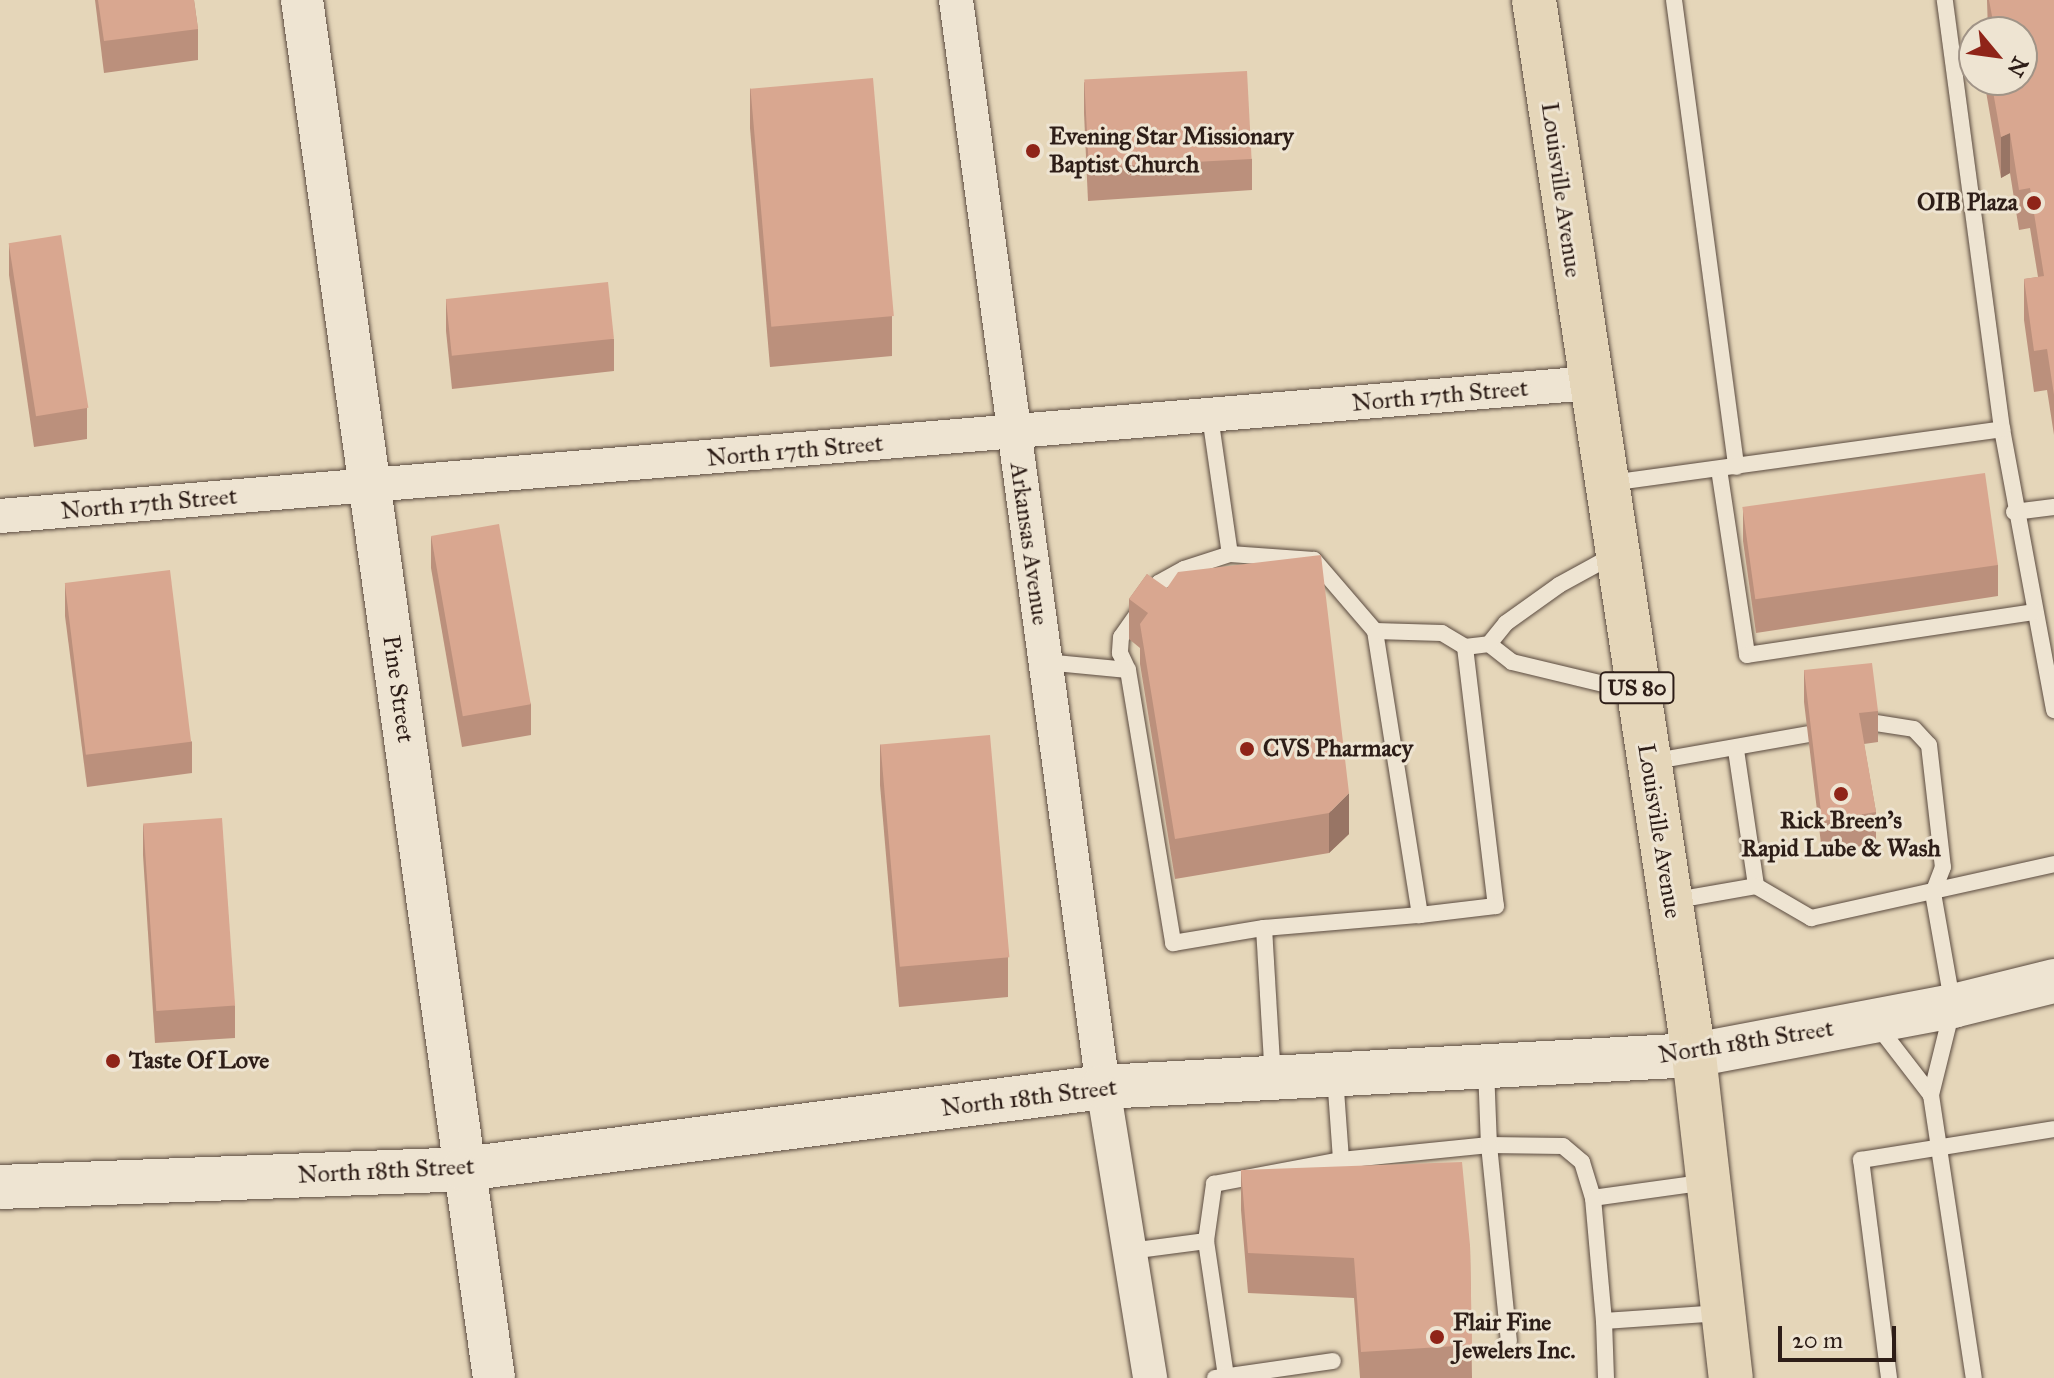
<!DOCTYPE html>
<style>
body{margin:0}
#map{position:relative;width:2054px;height:1378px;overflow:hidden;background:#e5d6b9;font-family:"IM FELL Great Primer",serif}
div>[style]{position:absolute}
.roads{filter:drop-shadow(0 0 2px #5b4b40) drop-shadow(0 0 2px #5b4b40)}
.service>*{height:16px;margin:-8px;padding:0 8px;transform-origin:8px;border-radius:8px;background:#eee4d2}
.minor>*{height:34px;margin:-17px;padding:0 17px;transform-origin:17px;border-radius:17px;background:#eee4d2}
.tertiary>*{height:42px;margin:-21px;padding:0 21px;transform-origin:21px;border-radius:21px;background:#eee4d2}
.secondary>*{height:44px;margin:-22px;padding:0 22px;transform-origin:22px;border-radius:22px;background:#eee4d2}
.primary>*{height:44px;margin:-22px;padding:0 22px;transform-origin:22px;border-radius:22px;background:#e5d6b9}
.wall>*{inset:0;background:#bb907c}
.shaded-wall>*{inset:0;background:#987565}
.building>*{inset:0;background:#d9a790;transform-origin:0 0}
.dots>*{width:22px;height:22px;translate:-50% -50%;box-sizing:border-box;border:4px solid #eee4d2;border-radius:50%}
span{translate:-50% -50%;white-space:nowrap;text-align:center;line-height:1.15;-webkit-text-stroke:6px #eee4d2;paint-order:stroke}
.shield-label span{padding:2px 6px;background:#eee4d2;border:2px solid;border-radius:6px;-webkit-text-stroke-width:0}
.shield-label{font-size:22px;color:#2d1d17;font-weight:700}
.poi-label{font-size:24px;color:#2d1d17;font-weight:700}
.left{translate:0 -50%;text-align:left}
.right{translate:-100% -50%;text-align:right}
.street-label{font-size:24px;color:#2d1d17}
.north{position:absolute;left:1958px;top:16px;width:80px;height:80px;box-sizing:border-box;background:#eee4d2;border:2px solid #a19487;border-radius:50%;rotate:119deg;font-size:22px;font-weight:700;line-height:32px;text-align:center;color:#2d1d17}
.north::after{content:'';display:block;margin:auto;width:28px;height:36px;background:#8f2418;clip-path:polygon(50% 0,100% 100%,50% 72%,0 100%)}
.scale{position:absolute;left:1778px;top:1326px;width:118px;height:36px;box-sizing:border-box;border:4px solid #2d1d17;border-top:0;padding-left:10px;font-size:24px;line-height:28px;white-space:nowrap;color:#2d1d17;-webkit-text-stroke:6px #eee4d2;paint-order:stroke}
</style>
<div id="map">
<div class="roads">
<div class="service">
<div style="left:1674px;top:0;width:471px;rotate:82.4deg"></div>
<div style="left:1210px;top:416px;width:139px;rotate:81.8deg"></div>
<div style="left:2002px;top:429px;width:286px;rotate:79.5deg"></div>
<div style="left:1719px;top:469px;width:188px;rotate:81.4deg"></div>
<div style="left:1747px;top:655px;width:290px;rotate:-8.5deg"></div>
<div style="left:1610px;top:483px;width:396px;rotate:-7.8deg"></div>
<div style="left:2002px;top:429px;width:433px;rotate:-97.6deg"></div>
<div style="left:2014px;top:512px;width:40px;rotate:-7.1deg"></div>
<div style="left:1375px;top:631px;width:67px;rotate:1.7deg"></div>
<div style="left:1442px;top:633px;width:27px;rotate:31deg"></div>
<div style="left:1465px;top:647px;width:261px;rotate:83.2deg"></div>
<div style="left:1496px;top:906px;width:77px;rotate:173.2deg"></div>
<div style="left:1420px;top:915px;width:288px;rotate:-99deg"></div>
<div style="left:1375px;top:631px;width:94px;rotate:-130.7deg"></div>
<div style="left:1314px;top:560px;width:84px;rotate:-175.9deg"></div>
<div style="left:1230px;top:554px;width:48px;rotate:161.9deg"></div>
<div style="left:1184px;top:569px;width:29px;rotate:151deg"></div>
<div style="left:1159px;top:583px;width:66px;rotate:125.1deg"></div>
<div style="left:1121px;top:637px;width:16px;rotate:94deg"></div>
<div style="left:1120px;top:653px;width:19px;rotate:65deg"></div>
<div style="left:1128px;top:670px;width:277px;rotate:80.6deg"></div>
<div style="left:1173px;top:943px;width:92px;rotate:-9.4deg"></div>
<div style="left:1264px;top:928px;width:157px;rotate:-4.8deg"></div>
<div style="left:1489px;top:644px;width:29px;rotate:38deg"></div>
<div style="left:1512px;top:662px;width:129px;rotate:13.5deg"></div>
<div style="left:1465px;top:647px;width:24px;rotate:-7deg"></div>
<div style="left:1489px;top:644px;width:27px;rotate:-51deg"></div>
<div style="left:1506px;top:623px;width:65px;rotate:-35.6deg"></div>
<div style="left:1559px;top:585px;width:63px;rotate:-28.6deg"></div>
<div style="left:1045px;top:662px;width:83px;rotate:5.5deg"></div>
<div style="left:1876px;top:723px;width:38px;rotate:9deg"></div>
<div style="left:1914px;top:729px;width:22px;rotate:47deg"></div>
<div style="left:1929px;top:745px;width:123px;rotate:83.5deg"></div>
<div style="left:1943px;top:867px;width:28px;rotate:111deg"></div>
<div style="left:1933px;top:893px;width:115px;rotate:80deg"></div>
<div style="left:1953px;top:1006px;width:92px;rotate:103.9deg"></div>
<div style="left:1931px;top:1095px;width:88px;rotate:-127.6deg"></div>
<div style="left:1736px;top:750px;width:137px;rotate:81.6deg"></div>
<div style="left:1756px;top:886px;width:64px;rotate:30.2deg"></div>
<div style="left:1811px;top:918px;width:249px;rotate:-12.5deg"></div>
<div style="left:1650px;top:762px;width:160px;rotate:-10deg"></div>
<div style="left:1671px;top:901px;width:86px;rotate:-10deg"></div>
<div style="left:1264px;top:928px;width:150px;rotate:86.6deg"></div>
<div style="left:1486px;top:1068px;width:77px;rotate:87.8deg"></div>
<div style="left:1489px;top:1145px;width:74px;rotate:0.8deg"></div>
<div style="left:1563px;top:1146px;width:25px;rotate:40deg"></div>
<div style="left:1582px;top:1162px;width:38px;rotate:73deg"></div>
<div style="left:1335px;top:1076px;width:84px;rotate:85.9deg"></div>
<div style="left:1341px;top:1160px;width:149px;rotate:-5.8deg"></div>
<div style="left:1489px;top:1145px;width:197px;rotate:84.2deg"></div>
<div style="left:1931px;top:1095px;width:286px;rotate:81.4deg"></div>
<div style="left:1708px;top:1182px;width:116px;rotate:172.1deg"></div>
<div style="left:1593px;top:1198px;width:123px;rotate:84.9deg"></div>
<div style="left:1604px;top:1321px;width:117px;rotate:-3.9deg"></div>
<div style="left:1206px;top:1241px;width:137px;rotate:81.6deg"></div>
<div style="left:1130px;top:1251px;width:77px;rotate:-7.5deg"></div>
<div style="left:1206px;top:1241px;width:58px;rotate:-82deg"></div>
<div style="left:1214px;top:1184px;width:129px;rotate:-10.7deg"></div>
<div style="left:1604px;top:1321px;width:57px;rotate:88deg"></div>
<div style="left:1215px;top:1378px;width:119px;rotate:-8.2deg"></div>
<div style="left:1889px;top:1378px;width:220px;rotate:-97.3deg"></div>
<div style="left:1861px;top:1160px;width:195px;rotate:-9.1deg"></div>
</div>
<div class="minor">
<div style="left:956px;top:0;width:1097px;rotate:82.3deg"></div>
<div style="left:1103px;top:1087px;width:295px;rotate:80.8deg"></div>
<div style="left:0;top:516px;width:1595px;rotate:-4.78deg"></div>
</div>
<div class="tertiary">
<div style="left:302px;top:0;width:1391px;rotate:82.07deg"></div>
</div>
<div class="secondary">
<div style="left:0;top:1187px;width:464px;rotate:-2.2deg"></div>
<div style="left:464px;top:1169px;width:644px;rotate:-7.31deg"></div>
<div style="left:1103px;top:1087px;width:592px;rotate:-3.1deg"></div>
<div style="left:1694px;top:1055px;width:264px;rotate:-10.7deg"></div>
<div style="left:1953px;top:1006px;width:104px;rotate:-13.9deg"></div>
</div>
<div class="primary">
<div style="left:1534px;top:0;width:1067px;rotate:81.38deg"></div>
<div style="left:1694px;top:1055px;width:325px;rotate:83.5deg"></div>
</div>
</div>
<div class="wall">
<div style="clip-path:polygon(95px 0,194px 0,198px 29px,198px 60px,104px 73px)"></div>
<div style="clip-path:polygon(1987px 0,2054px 0,2054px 435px,2047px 390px,2034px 392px,2024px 320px,2024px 279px,2038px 277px,2030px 228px,2019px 230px,2010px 173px,2001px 178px,1984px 80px,2022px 80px,1988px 32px)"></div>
<div style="clip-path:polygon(1084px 82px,1252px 159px,1252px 190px,1088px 201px,1084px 113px)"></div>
<div style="clip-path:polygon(750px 88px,892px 316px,892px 356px,770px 367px,750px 128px)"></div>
<div style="clip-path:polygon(9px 244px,87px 408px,87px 439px,34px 447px,9px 275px)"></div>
<div style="clip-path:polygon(446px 300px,614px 339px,614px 371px,452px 389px,446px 331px)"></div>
<div style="clip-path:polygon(1743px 510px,1998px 565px,1998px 596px,1756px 633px,1743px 541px)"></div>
<div style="clip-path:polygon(431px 536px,531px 704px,531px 735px,462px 747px,431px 568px)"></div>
<div style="clip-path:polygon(1147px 574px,1349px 834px,1329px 853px,1175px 879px,1140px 664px,1140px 648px,1129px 639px,1129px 599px)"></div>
<div style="clip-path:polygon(65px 584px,192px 742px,192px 773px,87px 787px,65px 616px)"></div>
<div style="clip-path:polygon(1804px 670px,1878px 711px,1878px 742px,1864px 744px,1876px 812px,1876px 844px,1822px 852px,1804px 702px)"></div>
<div style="clip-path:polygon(880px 744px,1008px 957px,1008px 997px,899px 1007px,880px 785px)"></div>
<div style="clip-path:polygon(143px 824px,235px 1006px,235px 1038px,155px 1043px,143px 855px)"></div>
<div style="clip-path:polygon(1241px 1170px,1470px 1245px,1472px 1378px,1360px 1378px,1354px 1298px,1248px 1293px,1241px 1210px)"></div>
</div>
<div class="shaded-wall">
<div style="clip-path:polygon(2010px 133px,2010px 173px,2001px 178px,2001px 137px)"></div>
<div style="clip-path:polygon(1349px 793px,1349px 834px,1329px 853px,1329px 813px)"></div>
</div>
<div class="building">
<div style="clip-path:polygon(98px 0,194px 0,198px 29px,104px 41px)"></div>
<div style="clip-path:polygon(1989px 0,2054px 0,2054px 395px,2047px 349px,2034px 351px,2024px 279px,2044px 276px,2030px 188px,2019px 190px,2010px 133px,2001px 137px,1991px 80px,2022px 80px,2022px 32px,1993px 32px,1995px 32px)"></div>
<div style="left:1247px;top:71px;width:88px;height:163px;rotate:87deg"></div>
<div style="left:873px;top:78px;width:239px;height:123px;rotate:85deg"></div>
<div style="left:61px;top:235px;width:175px;height:53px;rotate:81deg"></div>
<div style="left:608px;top:282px;width:57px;height:163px;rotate:84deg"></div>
<div style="left:1985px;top:473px;width:93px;height:245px;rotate:82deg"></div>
<div style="left:499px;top:524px;width:183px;height:69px;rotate:80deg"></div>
<div style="clip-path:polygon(1321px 555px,1349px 793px,1329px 813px,1175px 839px,1140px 624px,1148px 613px,1129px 599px,1147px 574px,1167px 588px,1178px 572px)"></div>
<div style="left:170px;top:570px;width:173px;height:106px;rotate:83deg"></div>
<div style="clip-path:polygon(1872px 663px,1878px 711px,1859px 713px,1876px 812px,1822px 821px,1804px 670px)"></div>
<div style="left:990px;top:735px;width:223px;height:110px;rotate:85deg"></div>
<div style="left:222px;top:818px;width:188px;height:79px;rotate:86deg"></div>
<div style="clip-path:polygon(1462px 1162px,1470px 1245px,1472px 1345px,1361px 1352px,1354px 1258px,1248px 1253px,1241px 1170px)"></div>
</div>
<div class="dots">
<div style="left:1033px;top:151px;background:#8f2418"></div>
<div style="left:2034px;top:203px;background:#8f2418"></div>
<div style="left:1247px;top:749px;background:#8f2418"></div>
<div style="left:1841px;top:794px;background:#8f2418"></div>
<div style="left:113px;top:1061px;background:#8f2418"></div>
<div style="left:1437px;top:1337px;background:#8f2418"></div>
</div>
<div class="shield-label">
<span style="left:1637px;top:688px">US 80</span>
</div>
<div class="poi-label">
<span class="left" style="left:1049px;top:151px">Evening Star Missionary<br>Baptist Church</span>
<span class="right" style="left:2018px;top:203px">OIB Plaza</span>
<span class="left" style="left:1263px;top:749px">CVS Pharmacy</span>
<span style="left:1841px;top:835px">Rick Breen's<br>Rapid Lube &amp; Wash</span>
<span class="left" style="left:129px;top:1061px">Taste Of Love</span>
<span class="left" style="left:1453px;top:1337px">Flair Fine<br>Jewelers Inc.</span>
</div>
<div class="street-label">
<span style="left:1561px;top:190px;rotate:82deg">Louisville Avenue</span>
<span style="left:1440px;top:396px;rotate:-5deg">North 17th Street</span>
<span style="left:795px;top:451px;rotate:-5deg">North 17th Street</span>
<span style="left:149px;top:504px;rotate:-5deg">North 17th Street</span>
<span style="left:1029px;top:544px;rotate:82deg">Arkansas Avenue</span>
<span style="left:398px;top:689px;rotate:82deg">Pine Street</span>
<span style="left:1659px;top:831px;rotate:81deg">Louisville Avenue</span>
<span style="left:1746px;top:1042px;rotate:-9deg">North 18th Street</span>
<span style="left:1029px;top:1098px;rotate:-7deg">North 18th Street</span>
<span style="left:386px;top:1171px;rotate:-3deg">North 18th Street</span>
</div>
<div class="north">N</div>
<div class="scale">20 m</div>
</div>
